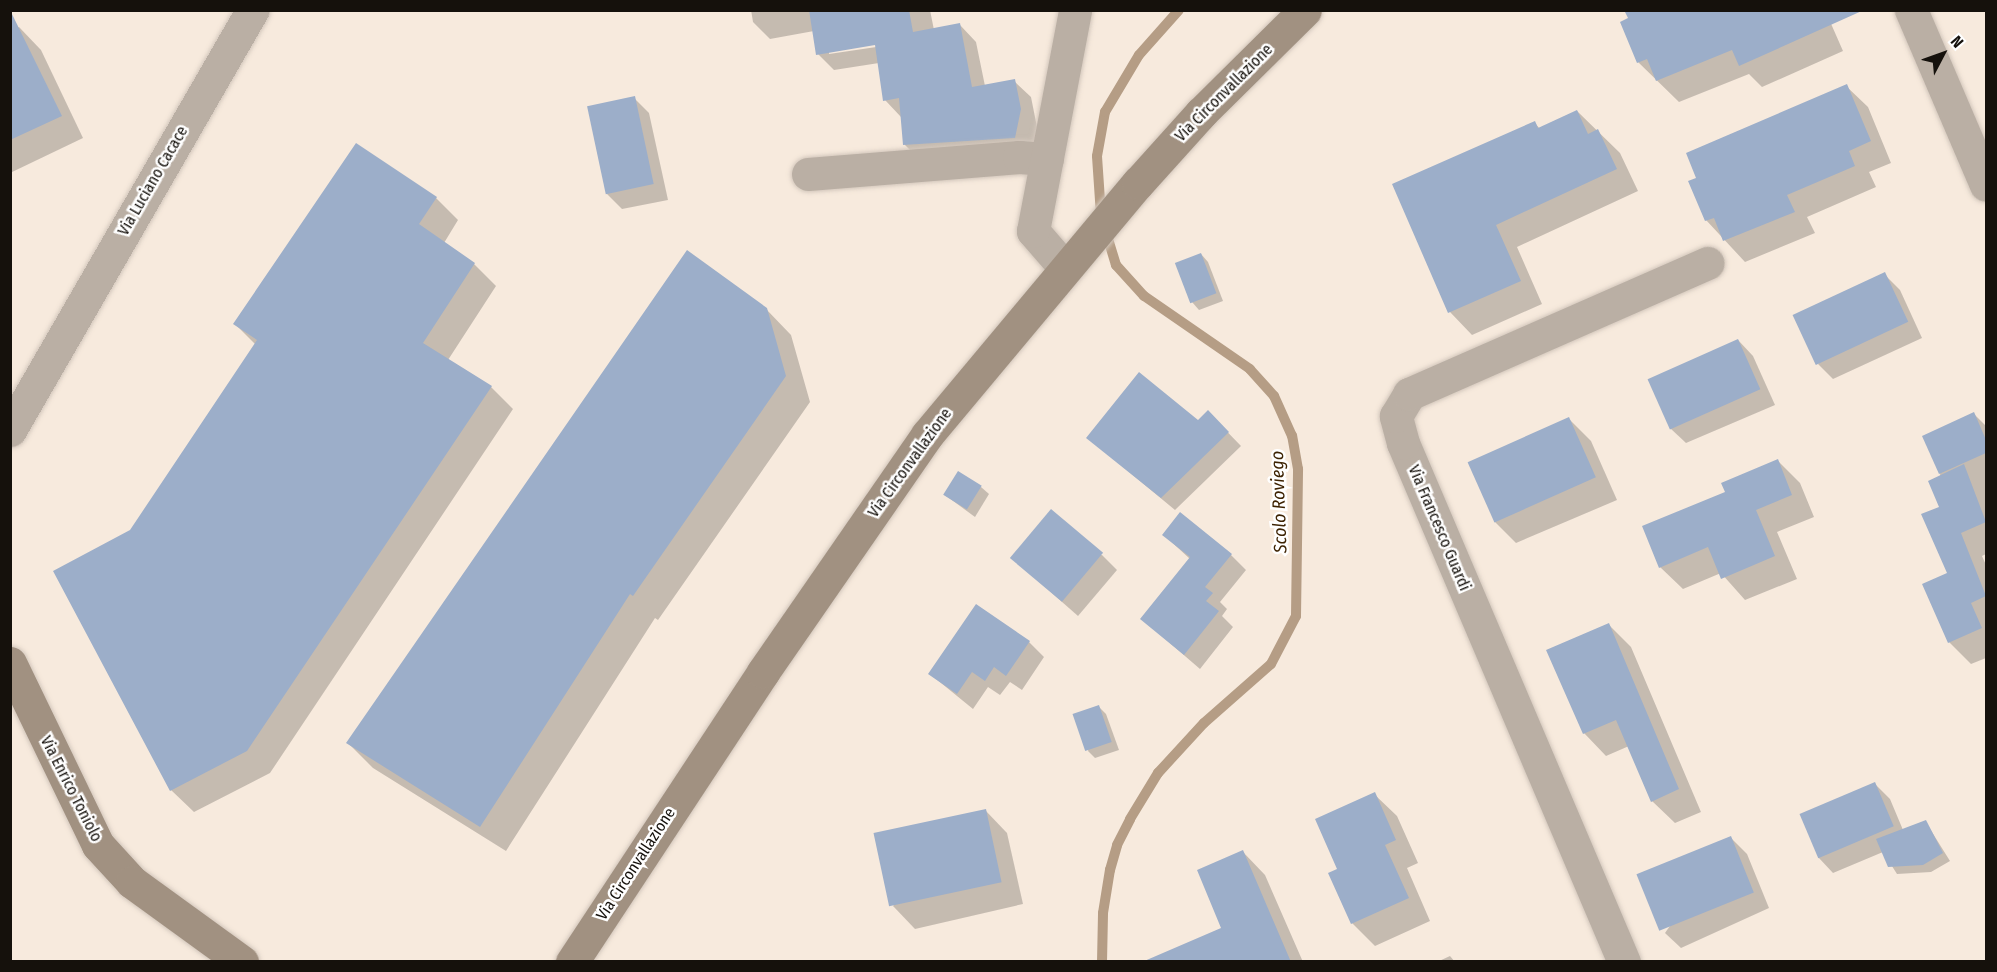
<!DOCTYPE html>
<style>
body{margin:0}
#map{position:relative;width:1997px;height:972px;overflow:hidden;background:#f7eadd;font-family:"Fira Sans Condensed",sans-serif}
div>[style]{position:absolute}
.shadow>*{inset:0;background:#0003}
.stream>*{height:10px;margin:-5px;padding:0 5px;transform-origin:5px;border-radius:5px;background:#b59d85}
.building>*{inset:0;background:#9caec9;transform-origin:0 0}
.roads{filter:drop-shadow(0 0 2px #d3c7bc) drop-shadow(0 0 2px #d3c7bc)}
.street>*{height:33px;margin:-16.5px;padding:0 16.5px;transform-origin:16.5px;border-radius:16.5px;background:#baafa4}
.secondary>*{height:33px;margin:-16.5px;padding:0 16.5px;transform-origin:16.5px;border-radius:16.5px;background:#a19181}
span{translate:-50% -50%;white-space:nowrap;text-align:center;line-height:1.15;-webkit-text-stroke:5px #fff;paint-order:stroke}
.street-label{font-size:16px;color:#15110c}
.water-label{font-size:18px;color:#3d2303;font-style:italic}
.frame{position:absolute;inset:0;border:12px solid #15110c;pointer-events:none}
.north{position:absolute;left:1913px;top:24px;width:60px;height:60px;-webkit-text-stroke:4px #fff;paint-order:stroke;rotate:49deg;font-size:16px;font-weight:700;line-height:24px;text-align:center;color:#15110c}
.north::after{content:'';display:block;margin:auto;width:21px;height:27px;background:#15110c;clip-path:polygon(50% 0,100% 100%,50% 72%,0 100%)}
</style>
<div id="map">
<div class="shadow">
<div style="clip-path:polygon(evenodd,751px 10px,930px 10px,934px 30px,960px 25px,976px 42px,985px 86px,1014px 81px,1031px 97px,1037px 127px,1032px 155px,921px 161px,905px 145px,901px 117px,885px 100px,879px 63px,834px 70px,818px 54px,814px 31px,770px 39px,753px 22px,751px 10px,883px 43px,883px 46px,829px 54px,829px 51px,883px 43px)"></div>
<div style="clip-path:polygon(1825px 10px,1843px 51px,1762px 87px,1749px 74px,1679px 102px,1638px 62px,1630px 19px)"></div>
<div style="clip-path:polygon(19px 27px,41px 50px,83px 138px,10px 173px,10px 31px)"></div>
<div style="clip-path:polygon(1846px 86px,1868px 107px,1891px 163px,1869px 172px,1876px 187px,1807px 217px,1815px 233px,1745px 262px,1706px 220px)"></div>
<div style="clip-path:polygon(634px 98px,649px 113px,668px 200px,622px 209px,607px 194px)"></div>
<div style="clip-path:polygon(1577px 111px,1620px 153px,1638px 191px,1517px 247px,1542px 304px,1472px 335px,1450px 312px,1394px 185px,1535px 123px,1540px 129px)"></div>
<div style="clip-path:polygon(436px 198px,458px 220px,444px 243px,474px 264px,496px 286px,448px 360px,491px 387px,513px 409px,270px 773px,194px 812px,171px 790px,131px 531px,256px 345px,235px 324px)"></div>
<div style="clip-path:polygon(1201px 254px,1208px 262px,1223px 301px,1199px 310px,1192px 302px)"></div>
<div style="clip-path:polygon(1884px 274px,1900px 290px,1922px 338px,1833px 379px,1818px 364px)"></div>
<div style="clip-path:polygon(766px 309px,791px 335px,810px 402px,658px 620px,655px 618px,506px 851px,373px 768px,348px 743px)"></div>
<div style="clip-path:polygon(1738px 340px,1753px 356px,1775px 405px,1686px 443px,1670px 428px)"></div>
<div style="clip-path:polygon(1208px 412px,1241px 446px,1175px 510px,1088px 438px,1198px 422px)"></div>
<div style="clip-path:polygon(1974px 414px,1986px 426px,1986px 554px,1982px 556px,1986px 565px,1986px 658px,1971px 664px,1949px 642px,1949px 574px,1940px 473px)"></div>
<div style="clip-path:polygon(1569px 419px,1591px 441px,1617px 500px,1516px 543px,1494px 521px)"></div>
<div style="clip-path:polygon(1778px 461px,1800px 483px,1814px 517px,1777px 532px,1797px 579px,1745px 600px,1721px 573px,1683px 589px,1660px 567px,1727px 493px)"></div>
<div style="clip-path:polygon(981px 487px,989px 494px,975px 517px,945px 495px)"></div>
<div style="clip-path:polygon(1164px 535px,1231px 555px,1246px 570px,1220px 602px,1227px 609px,1222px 616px,1233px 627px,1200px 669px,1142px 619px,1190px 559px)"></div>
<div style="clip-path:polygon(1102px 555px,1117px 570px,1078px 616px,1012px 558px)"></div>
<div style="clip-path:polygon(1608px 624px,1631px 647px,1701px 812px,1675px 823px,1652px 801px,1629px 746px,1606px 756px,1584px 733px)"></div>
<div style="clip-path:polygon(1029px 642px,1044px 657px,1022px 690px,1010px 682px,1000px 695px,988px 687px,973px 709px,930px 674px)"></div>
<div style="clip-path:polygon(1098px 706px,1106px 714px,1119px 750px,1095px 758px,1088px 751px)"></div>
<div style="clip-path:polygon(1875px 784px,1890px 799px,1903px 830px,1925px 821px,1950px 861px,1931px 872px,1897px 874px,1883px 852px,1833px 873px,1818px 857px)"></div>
<div style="clip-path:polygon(1374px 794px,1397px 816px,1418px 863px,1407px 868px,1430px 921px,1375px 946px,1352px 923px,1339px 870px)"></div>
<div style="clip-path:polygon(985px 810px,1007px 833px,1023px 904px,915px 929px,893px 906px)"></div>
<div style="clip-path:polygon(1731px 838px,1747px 854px,1769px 908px,1681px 948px,1665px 933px)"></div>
<div style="clip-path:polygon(1243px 852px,1265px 875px,1303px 962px,1196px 962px,1223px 928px)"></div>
<div style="clip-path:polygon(1450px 956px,1455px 962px,1437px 962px)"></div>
</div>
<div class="stream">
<div style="left:1101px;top:215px;width:59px;rotate:-93.9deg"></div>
<div style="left:1097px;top:156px;width:45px;rotate:-79.7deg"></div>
<div style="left:1105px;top:112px;width:66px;rotate:-59.2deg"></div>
<div style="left:1139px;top:55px;width:60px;rotate:-48.4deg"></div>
<div style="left:1102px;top:962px;width:49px;rotate:-88.8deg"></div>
<div style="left:1103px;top:913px;width:44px;rotate:-80.8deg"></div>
<div style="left:1110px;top:870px;width:26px;rotate:-74deg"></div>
<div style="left:1117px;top:845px;width:29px;rotate:-63deg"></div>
<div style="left:1130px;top:819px;width:54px;rotate:-58.7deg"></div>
<div style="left:1158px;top:773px;width:68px;rotate:-47.4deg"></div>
<div style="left:1204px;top:723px;width:89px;rotate:-41.4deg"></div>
<div style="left:1271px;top:664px;width:54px;rotate:-62.5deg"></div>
<div style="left:1296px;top:616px;width:147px;rotate:-89.2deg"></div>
<div style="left:1298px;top:469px;width:34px;rotate:-100deg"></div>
<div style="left:1292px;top:436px;width:44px;rotate:-114.2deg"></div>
<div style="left:1274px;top:396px;width:36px;rotate:-132deg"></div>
<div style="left:1250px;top:369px;width:129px;rotate:-145.4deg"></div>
<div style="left:1144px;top:296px;width:42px;rotate:-132.1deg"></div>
<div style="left:1116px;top:265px;width:37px;rotate:-107deg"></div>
</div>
<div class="building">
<div style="clip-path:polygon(10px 10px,62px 116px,10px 140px)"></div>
<div style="clip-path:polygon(809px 10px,909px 10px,913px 32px,960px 23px,972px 87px,1015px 79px,1021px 109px,1015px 138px,903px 145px,899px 98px,883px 101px,875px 45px,816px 55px)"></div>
<div style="clip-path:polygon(1624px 10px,1864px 10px,1739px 66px,1732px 50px,1656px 81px,1647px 59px,1637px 63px,1620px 22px,1628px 18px)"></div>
<div style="clip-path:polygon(1847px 84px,1871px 141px,1849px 151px,1855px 166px,1787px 195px,1795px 212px,1723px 241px,1714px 218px,1705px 221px,1688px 181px,1696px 178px,1686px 153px)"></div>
<div style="left:635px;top:96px;width:90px;height:49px;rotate:78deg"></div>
<div style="clip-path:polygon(1577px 110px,1588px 134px,1598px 129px,1617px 169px,1496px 225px,1521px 281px,1448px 313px,1392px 184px,1535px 121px,1538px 128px)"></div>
<div style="clip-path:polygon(356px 143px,437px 197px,419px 224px,475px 263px,423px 343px,492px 386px,247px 751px,170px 791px,53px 571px,130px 530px,257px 340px,233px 324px)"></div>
<div style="clip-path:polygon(687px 250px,767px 308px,786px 376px,633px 596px,630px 594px,480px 827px,346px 743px)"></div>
<div style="left:1201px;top:253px;width:43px;height:28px;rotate:69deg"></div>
<div style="left:1885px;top:272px;width:55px;height:102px;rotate:65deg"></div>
<div style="left:1738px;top:339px;width:55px;height:99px;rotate:66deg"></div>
<div style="clip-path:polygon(1139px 372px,1198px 420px,1208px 410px,1229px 432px,1161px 498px,1086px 438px)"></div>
<div style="clip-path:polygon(1974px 412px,1986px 440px,1986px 453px,1939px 474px,1922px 436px)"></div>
<div style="left:1569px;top:417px;width:66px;height:111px;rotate:66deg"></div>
<div style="clip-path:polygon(1778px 459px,1792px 495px,1756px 510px,1775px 556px,1721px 579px,1708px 547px,1659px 568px,1642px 526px,1725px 492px,1721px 483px)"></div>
<div style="clip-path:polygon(1964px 464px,1986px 522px,1961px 533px,1986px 596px,1971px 603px,1982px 628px,1948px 643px,1922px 584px,1947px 573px,1921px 514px,1939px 507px,1928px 481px)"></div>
<div style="left:958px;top:471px;width:28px;height:28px;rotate:32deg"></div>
<div style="left:1051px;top:509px;width:68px;height:64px;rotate:40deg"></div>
<div style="clip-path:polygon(1180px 512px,1232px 554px,1205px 587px,1213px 593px,1206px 601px,1219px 611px,1184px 655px,1140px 619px,1190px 557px,1162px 535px)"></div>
<div style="clip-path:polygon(976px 604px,1030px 641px,1006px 676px,994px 667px,985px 681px,972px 672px,957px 694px,928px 674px)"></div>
<div style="clip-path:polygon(1609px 623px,1679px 789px,1651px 802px,1616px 720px,1583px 734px,1546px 650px)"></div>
<div style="left:1099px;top:705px;width:39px;height:28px;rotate:71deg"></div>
<div style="left:1875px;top:782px;width:48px;height:82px;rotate:67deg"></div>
<div style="clip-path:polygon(1375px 792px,1396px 840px,1385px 845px,1409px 898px,1351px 924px,1328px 873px,1337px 869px,1315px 819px)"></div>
<div style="left:986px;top:809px;width:75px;height:115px;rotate:78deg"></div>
<div style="clip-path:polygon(1926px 820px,1943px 853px,1923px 865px,1888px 867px,1876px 839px)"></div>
<div style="left:1731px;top:836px;width:61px;height:102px;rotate:68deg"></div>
<div style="clip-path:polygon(1243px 850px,1291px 962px,1142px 962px,1221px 928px,1197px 870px)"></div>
</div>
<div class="roads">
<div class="street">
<div style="left:1911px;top:10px;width:190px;rotate:66.8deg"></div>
<div style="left:808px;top:174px;width:212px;rotate:-4.6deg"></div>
<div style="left:1019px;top:157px;width:28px;rotate:4deg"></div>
<div style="left:1065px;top:268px;width:49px;rotate:-130.9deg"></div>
<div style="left:1033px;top:231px;width:225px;rotate:-79.2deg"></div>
<div style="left:10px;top:430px;width:485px;rotate:-60deg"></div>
<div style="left:1624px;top:962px;width:564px;rotate:-113.07deg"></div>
<div style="left:1403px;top:443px;width:28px;rotate:-105deg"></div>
<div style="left:1396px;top:416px;width:26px;rotate:-59deg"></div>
<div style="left:1409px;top:394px;width:326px;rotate:-23.7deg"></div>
</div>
<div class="secondary">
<div style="left:10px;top:663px;width:202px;rotate:64.2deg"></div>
<div style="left:98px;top:845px;width:50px;rotate:47.4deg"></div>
<div style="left:132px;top:882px;width:136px;rotate:36deg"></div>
<div style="left:572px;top:962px;width:347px;rotate:-56.6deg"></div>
<div style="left:763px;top:672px;width:288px;rotate:-55.3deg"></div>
<div style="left:927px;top:435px;width:329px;rotate:-50.1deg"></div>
<div style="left:1138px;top:183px;width:94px;rotate:-48deg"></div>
<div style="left:1201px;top:113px;width:146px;rotate:-44.7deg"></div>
</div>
</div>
<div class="street-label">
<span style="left:1224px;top:93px;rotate:-45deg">Via Circonvallazione</span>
<span style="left:153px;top:181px;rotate:-60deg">Via Luciano Cacace</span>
<span style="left:910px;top:463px;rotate:-54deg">Via Circonvallazione</span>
<span style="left:1439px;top:528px;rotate:67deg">Via Francesco Guardi</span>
<span style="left:71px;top:789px;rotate:63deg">Via Enrico Toniolo</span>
<span style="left:636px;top:864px;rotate:-57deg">Via Circonvallazione</span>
</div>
<div class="water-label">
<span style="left:1279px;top:502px;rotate:-92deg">Scolo Roviego</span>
</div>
<div class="frame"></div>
<div class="north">N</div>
</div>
